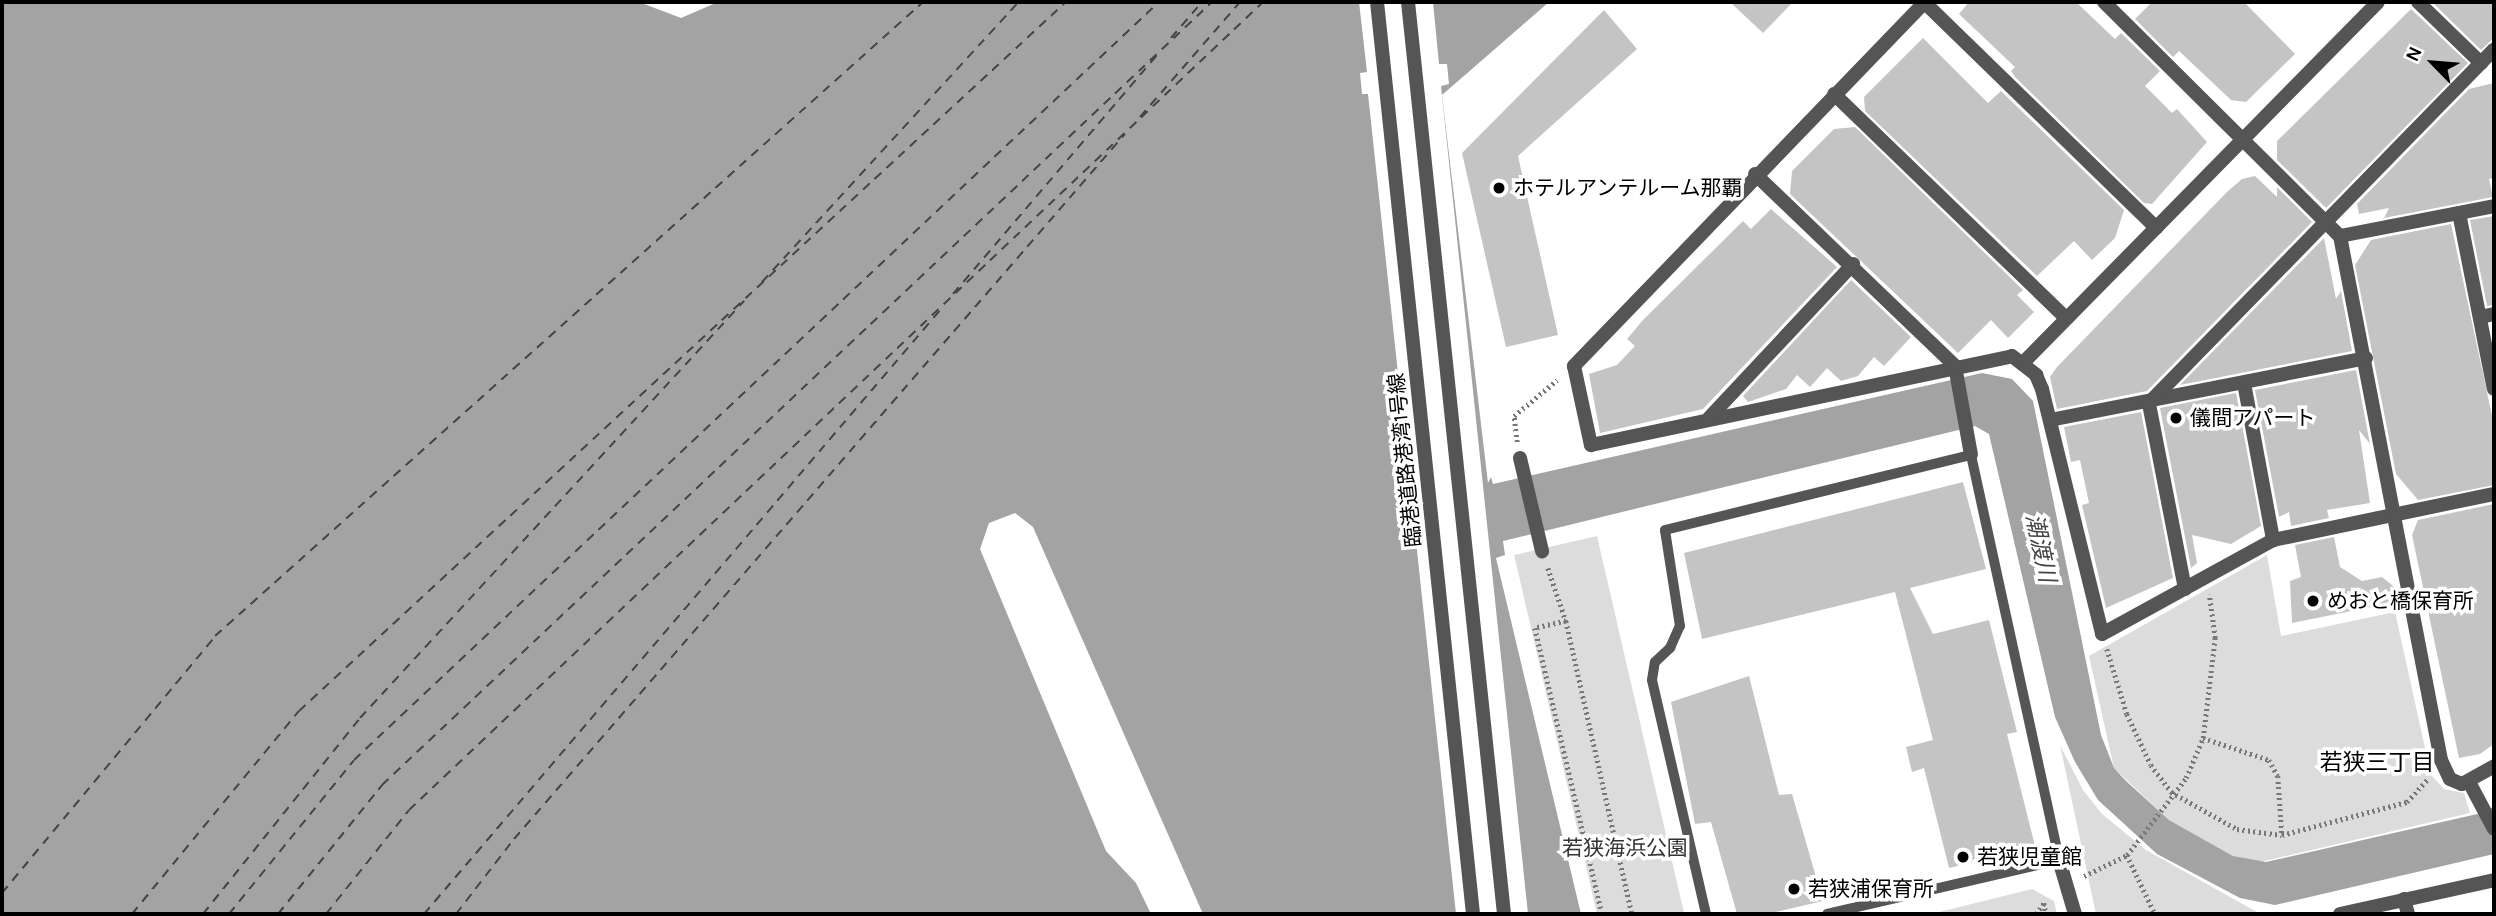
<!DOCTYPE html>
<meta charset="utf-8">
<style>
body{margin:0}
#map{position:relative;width:2496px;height:916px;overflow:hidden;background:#fff;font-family:Karla,"Noto Sans JP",sans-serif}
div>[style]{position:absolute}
.green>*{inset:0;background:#dcdcdc;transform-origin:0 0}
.water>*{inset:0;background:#a3a3a3}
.pier>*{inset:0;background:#fff}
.ferry>*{height:2px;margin-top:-1px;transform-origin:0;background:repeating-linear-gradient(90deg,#444 0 9px,transparent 0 16px)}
.building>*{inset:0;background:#c4c4c4}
.path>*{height:4.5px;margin-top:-2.25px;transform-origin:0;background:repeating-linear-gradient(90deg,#777 0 2px,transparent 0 5.5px)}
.service>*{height:10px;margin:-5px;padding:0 5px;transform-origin:5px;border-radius:5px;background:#555}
.pedestrian>*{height:14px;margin:-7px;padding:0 7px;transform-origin:7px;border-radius:7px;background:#555}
.minor>*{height:14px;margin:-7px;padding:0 7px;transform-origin:7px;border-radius:7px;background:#555}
.tertiary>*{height:14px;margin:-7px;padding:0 7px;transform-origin:7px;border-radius:7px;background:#555}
.dots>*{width:19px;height:19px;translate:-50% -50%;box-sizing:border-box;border:4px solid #fff;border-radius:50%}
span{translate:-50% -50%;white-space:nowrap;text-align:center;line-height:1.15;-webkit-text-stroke:7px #fff;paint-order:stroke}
.poi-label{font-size:21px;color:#000}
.left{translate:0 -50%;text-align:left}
.street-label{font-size:21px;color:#000}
.park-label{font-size:21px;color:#333}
.water-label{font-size:23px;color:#444;font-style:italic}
.neighbourhood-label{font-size:23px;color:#000}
.frame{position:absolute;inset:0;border:4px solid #000;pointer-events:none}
.north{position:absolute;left:2398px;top:28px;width:70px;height:70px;-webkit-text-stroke:5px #fff;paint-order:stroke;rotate:295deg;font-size:19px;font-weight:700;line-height:28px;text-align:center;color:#000}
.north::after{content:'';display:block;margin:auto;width:24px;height:32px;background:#000;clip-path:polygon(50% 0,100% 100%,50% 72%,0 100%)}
</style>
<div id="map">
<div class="green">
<div style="left:1597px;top:536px;width:388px;height:85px;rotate:77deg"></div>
<div style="clip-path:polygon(2267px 555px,2281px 636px,2395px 612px,2431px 775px,2444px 789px,2464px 793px,2470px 813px,2260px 862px,2233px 856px,2169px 820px,2114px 768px,2089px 656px)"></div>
<div style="clip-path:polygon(2060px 745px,2083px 790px,2102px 814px,2146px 850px,2257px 912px,2096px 914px)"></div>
<div style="clip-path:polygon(2032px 889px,2054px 901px,2057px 914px,1931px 914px)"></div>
</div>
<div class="water">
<div style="clip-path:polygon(2px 2px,639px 2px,681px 18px,718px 2px,1549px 2px,1442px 95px,1488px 483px,1491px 477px,1493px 484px,1982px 373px,2012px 379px,2033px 401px,2101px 735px,2114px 768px,2126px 781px,2169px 820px,2233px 856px,2266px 862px,2486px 812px,2494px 806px,2494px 854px,2275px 905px,2240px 898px,2157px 854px,2098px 800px,2075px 762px,2055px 717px,1989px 434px,1975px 426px,1503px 541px,1505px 555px,1496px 558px,1581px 914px,2px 914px)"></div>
</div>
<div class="pier">
<div style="clip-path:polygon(1359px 2px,1433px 2px,1439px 64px,1447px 64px,1449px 84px,1441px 86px,1528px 914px,1456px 914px,1368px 94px,1362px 94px,1360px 73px,1367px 72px)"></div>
<div style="clip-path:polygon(1015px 513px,1033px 527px,1203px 914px,1151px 914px,1136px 883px,1106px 851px,980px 549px,989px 523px)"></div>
</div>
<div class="ferry">
<div style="left:1171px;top:38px;width:48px;rotate:-49.3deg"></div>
<div style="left:1140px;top:117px;width:152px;rotate:-49deg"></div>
<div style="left:762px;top:282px;width:380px;rotate:-47.5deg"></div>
<div style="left:953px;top:294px;width:317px;rotate:-49.5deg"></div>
<div style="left:2px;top:893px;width:334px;rotate:-50.3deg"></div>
<div style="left:215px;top:636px;width:950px;rotate:-41.84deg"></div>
<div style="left:132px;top:914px;width:263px;rotate:-50.6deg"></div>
<div style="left:299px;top:711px;width:1044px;rotate:-42.75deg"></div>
<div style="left:203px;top:914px;width:251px;rotate:-51.3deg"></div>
<div style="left:360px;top:718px;width:567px;rotate:-47.36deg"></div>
<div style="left:229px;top:914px;width:198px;rotate:-50.9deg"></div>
<div style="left:354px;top:760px;width:1106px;rotate:-43.28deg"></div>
<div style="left:278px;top:914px;width:166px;rotate:-51.1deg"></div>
<div style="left:382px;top:785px;width:1141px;rotate:-43.33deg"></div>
<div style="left:326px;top:914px;width:133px;rotate:-51.4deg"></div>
<div style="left:409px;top:810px;width:1176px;rotate:-43.41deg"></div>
<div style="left:424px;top:914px;width:796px;rotate:-49.48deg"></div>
<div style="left:456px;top:914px;width:95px;rotate:-52.3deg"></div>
<div style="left:514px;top:839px;width:933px;rotate:-49.09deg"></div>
</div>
<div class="building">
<div style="clip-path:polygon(1730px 2px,1793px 2px,1763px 33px)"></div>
<div style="clip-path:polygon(1969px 2px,2076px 2px,2115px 39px,2121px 33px,2160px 71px,2145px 86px,2172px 113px,2177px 109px,2207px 142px,2152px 204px,2144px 203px,2015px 77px,2011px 71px,2015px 67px,1959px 14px)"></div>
<div style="clip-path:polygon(2152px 2px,2244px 2px,2295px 54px,2246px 102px,2231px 100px,2179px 51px,2173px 57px,2135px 19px)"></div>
<div style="clip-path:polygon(2432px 2px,2494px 2px,2494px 38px,2481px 50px)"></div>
<div style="clip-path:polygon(2411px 9px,2468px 63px,2326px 208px,2277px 160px,2277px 141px)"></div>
<div style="clip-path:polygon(1604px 10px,1637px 49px,1518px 156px,1558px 335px,1506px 347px,1462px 153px)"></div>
<div style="clip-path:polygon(1923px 38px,1988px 103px,2001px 91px,2124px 210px,2115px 238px,2092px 260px,2074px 241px,2037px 276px,1865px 111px,1864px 97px)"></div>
<div style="clip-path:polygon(2494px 83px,2494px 178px,2489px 179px,2493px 197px,2384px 218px,2389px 208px,2359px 214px,2357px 204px,2469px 89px)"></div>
<div style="clip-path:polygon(1855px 127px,2023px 290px,2017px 295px,2034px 312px,2008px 338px,1991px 320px,1958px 353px,1790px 194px,1792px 171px,1834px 129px)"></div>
<div style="clip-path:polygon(2255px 176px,2277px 197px,2277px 187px,2312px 222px,2147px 391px,2057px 409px,2050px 377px,2057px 367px,2227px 192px,2242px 179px)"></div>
<div style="clip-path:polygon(1771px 209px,1837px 267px,1703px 409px,1600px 433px,1589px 374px,1617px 365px,1635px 346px,1627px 339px,1643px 320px,1743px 221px,1751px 229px)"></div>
<div style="clip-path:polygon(2494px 216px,2494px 305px,2487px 306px,2470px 220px)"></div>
<div style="clip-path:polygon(2451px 224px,2494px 425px,2494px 485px,2418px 500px,2396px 474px,2355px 265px,2371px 240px)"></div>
<div style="clip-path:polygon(2324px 238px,2336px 299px,2341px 291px,2352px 351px,2180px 385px)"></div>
<div style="clip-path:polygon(1851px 280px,1911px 337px,1884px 366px,1874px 357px,1858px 376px,1841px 381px,1827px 368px,1810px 387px,1797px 375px,1786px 389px,1748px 402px,1743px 396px)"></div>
<div style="clip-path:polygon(2356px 370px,2370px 444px,2359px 430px,2370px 503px,2327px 510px,2329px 518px,2291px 526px,2289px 512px,2279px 517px,2255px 390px)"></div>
<div style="clip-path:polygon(2236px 393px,2261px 526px,2231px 544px,2192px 535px,2197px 563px,2191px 568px,2160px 408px)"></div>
<div style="clip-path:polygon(2141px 412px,2173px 578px,2106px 608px,2082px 505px,2089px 503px,2080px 460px,2071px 462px,2064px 427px)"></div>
<div style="clip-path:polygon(1963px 482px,1986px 569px,1910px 588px,1933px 634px,1989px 620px,2017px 732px,2007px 734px,2035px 846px,1949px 868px,1924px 768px,1912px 772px,1906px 747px,1933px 740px,1895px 592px,1702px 639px,1684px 553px)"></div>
<div style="clip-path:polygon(2494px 504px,2494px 744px,2480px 754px,2459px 758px,2412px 535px,2418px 520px)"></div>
<div style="clip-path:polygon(2334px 537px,2340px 567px,2362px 581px,2382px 577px,2398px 590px,2401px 601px,2292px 623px,2290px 581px,2301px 577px,2295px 545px)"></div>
<div style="clip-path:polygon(1749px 676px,1779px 795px,1792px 794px,1823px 901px,1767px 914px,1737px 914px,1711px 822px,1695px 824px,1671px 702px)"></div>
</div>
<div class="path">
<div style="left:1517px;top:442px;width:26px;rotate:-97deg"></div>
<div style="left:1514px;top:416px;width:56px;rotate:-39.9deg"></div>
<div style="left:1548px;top:568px;width:56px;rotate:71.2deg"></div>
<div style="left:1566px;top:621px;width:32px;rotate:167deg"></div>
<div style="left:1535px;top:628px;width:294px;rotate:76.8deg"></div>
<div style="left:1566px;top:621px;width:300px;rotate:77.3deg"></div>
<div style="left:2107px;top:649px;width:68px;rotate:72.9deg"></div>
<div style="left:2127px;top:714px;width:56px;rotate:64.8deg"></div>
<div style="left:2151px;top:765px;width:34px;rotate:53deg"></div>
<div style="left:2171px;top:792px;width:76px;rotate:29.3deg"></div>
<div style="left:2237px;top:829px;width:45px;rotate:7.6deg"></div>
<div style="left:2282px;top:835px;width:129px;rotate:-14.8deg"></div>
<div style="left:2407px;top:802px;width:31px;rotate:-48deg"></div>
<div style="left:2203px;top:738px;width:70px;rotate:18.4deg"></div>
<div style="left:2269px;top:760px;width:18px;rotate:61deg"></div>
<div style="left:2278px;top:776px;width:59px;rotate:86.1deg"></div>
<div style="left:2127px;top:855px;width:65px;rotate:64.6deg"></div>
<div style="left:2084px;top:876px;width:48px;rotate:-26deg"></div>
<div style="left:2127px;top:855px;width:97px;rotate:-52.5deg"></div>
<div style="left:2186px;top:778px;width:43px;rotate:-67deg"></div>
<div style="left:2203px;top:738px;width:101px;rotate:-83.2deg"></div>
<div style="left:2215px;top:638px;width:44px;rotate:-97.8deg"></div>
<div style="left:2036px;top:914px;width:14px;rotate:-54deg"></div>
<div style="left:2044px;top:903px;width:11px;rotate:80deg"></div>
</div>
<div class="service">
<div style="left:1706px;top:914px;width:240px;rotate:-103deg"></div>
<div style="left:1652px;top:680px;width:18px;rotate:-81deg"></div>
<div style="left:1655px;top:662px;width:21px;rotate:-43deg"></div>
<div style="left:1670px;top:648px;width:24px;rotate:-66deg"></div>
<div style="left:1680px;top:626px;width:97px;rotate:-98.9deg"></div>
<div style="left:1665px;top:530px;width:315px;rotate:-13.8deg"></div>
<div style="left:1971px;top:455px;width:414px;rotate:77.7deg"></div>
<div style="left:2059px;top:860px;width:238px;rotate:166.9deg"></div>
</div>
<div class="pedestrian">
<div style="left:1955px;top:366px;width:90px;rotate:79.8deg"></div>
<div style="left:1520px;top:458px;width:96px;rotate:76.7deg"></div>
<div style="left:2469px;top:782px;width:53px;rotate:62deg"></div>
</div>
<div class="minor">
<div style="left:1924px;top:2px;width:324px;rotate:44.2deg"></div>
<div style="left:1925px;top:2px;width:506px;rotate:133.96deg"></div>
<div style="left:1574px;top:366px;width:81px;rotate:77.9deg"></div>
<div style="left:1591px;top:445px;width:430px;rotate:-11.9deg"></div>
<div style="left:2012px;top:356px;width:31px;rotate:38deg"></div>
<div style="left:2036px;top:375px;width:15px;rotate:67deg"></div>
<div style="left:2042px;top:389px;width:252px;rotate:76.2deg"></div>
<div style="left:2102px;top:634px;width:195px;rotate:-28.8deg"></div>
<div style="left:2273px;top:540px;width:226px;rotate:-11.8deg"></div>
<div style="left:2104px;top:2px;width:332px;rotate:44.8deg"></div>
<div style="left:2340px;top:236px;width:534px;rotate:79.09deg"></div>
<div style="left:2441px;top:760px;width:21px;rotate:65deg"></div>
<div style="left:2450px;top:779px;width:13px;rotate:23deg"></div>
<div style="left:2462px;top:784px;width:37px;rotate:-29deg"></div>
<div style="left:2418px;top:2px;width:88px;rotate:44.1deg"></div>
<div style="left:1834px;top:94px;width:322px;rotate:44deg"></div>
<div style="left:1755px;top:174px;width:277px;rotate:43.8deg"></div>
<div style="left:2459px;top:213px;width:179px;rotate:78.8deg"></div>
<div style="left:2340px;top:236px;width:157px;rotate:-11deg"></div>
<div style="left:2480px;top:317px;width:14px;rotate:-12deg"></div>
<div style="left:2244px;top:383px;width:160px;rotate:79.5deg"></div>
<div style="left:1709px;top:418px;width:211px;rotate:-46.9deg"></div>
<div style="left:2050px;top:420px;width:322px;rotate:-11.1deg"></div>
<div style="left:2185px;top:589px;width:189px;rotate:-101deg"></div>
<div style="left:2149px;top:403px;width:494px;rotate:-45.7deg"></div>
<div style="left:2059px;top:860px;width:56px;rotate:73.5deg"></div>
<div style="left:2404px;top:899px;width:16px;rotate:75deg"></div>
</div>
<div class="tertiary">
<div style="left:1377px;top:2px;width:917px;rotate:83.99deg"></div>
<div style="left:1408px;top:2px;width:917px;rotate:83.99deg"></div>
<div style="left:2023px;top:363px;width:506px;rotate:-45.48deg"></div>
<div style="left:2340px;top:914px;width:158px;rotate:-12.4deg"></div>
</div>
<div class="dots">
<div style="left:1499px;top:188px;background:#000"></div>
<div style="left:2176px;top:418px;background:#000"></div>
<div style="left:2313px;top:601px;background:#000"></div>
<div style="left:1963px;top:857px;background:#000"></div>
<div style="left:1794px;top:889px;background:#000"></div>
</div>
<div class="poi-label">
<span class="left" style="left:1513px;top:188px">ホテルアンテルーム那覇</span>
<span class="left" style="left:2190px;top:418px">儀間アパート</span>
<span class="left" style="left:2327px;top:601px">めおと橋保育所</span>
<span class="left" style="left:1977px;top:857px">若狭児童館</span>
<span class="left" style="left:1808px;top:889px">若狭浦保育所</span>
</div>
<div class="street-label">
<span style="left:1405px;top:460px;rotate:-96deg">臨港道路港湾1号線</span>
</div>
<div class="park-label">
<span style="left:1625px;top:848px">若狭海浜公園</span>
</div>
<div class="water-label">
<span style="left:2040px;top:548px;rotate:78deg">潮渡川</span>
</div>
<div class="neighbourhood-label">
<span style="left:2377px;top:763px">若狭三丁目</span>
</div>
<div class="frame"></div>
<div class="north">N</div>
</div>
